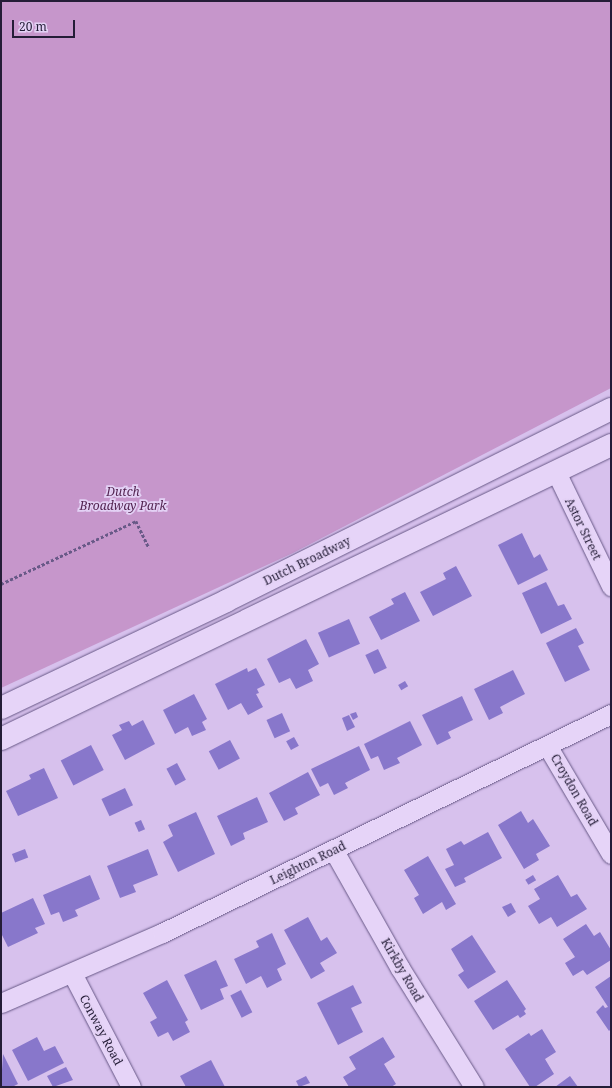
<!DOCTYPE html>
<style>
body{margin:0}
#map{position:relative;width:612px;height:1088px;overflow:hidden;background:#d7c1ed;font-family:"Noto Serif",serif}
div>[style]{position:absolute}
.green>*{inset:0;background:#c696cb}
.building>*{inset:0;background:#8877cb;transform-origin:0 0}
.path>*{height:2.5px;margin-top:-1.25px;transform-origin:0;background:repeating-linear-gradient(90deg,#685987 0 3px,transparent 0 5px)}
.roads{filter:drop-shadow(0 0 1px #685987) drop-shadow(0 0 1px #685987)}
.minor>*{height:19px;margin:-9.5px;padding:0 9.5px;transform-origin:9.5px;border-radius:9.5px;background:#e6d4f8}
.secondary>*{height:22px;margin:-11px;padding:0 11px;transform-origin:11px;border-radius:11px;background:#e6d4f8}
span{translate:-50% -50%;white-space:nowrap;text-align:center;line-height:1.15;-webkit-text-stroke:3.5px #e3d1f5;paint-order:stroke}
.park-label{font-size:12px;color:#532451;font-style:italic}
.street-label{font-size:12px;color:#241d37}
.frame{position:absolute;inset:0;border:2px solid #241d37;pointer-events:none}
.scale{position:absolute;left:12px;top:20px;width:63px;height:18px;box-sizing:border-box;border:2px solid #241d37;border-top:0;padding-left:5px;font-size:12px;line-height:14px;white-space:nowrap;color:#241d37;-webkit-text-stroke:3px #e3d1f5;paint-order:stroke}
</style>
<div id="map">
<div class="green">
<div style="clip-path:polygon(1px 1px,611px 1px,611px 388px,293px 553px,1px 688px)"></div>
</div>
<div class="building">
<div style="clip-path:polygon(522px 533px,534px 558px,540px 554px,548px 570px,518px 585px,498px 545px)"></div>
<div style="clip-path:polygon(456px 566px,472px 596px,433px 616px,420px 592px,446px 579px,443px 573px)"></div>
<div style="clip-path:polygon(546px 582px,558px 606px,564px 604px,572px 619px,541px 634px,522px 593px)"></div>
<div style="clip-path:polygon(405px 592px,420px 621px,381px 640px,369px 617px,394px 604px,391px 599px)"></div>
<div style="left:349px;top:619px;width:27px;height:34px;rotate:66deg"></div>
<div style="clip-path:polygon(576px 628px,584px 643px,578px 646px,590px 670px,565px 682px,546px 643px)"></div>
<div style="clip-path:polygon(306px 639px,319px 664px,308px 670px,313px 681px,296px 689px,290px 678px,279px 683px,267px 659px)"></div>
<div style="left:378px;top:649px;width:21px;height:14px;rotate:65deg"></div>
<div style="clip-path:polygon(247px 668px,248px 672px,256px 668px,265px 685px,257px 689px,259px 693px,256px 694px,263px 707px,248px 715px,241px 703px,228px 710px,215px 684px)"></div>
<div style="clip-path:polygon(513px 670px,525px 694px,500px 707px,503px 713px,489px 720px,474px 689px)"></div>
<div style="left:405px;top:681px;width:6px;height:8px;rotate:59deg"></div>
<div style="clip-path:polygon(194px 694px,207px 719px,202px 722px,206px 730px,192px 736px,188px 727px,175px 734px,163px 710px)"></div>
<div style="clip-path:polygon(462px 696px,473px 720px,448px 732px,451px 738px,437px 745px,422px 715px)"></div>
<div style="clip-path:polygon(356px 712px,358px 717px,353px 720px,350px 714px)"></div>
<div style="left:282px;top:713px;width:20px;height:17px;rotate:66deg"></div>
<div style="clip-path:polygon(349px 715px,355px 727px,347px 731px,342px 718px)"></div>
<div style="clip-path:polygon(143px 720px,155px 744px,125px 760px,112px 735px,122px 730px,119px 725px,129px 721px,132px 726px)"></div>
<div style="clip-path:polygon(410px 721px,422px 745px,397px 758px,400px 763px,384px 770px,378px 756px,371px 759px,364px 744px)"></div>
<div style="left:294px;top:737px;width:10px;height:9px;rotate:61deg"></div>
<div style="left:230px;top:740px;width:21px;height:24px;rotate:62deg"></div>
<div style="left:91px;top:745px;width:28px;height:34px;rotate:63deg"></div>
<div style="clip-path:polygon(359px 746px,370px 770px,345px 783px,348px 788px,334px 795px,328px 783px,320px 787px,311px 769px)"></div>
<div style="left:177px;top:763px;width:19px;height:12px;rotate:62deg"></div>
<div style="clip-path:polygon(44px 768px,58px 798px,18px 816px,6px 791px,31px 779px,29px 775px)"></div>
<div style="clip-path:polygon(308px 772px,320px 795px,295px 808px,298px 814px,284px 821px,269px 793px)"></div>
<div style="left:125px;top:788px;width:19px;height:26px;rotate:65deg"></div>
<div style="clip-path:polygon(257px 797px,268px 822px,243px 833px,245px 839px,231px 846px,217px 816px)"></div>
<div style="clip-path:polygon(521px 811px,528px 823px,533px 819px,550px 846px,536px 854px,539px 860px,524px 869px,498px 825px)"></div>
<div style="clip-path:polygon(196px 812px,215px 854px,178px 872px,163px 842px,173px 836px,168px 825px)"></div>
<div style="left:141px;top:820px;width:10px;height:7px;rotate:66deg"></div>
<div style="clip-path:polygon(488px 832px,502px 858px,464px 878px,466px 882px,455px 887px,445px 869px,454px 865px,446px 849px,461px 841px,464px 845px)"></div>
<div style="left:25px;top:849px;width:9px;height:14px;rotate:69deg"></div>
<div style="clip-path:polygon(148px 849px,158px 875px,133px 885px,136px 892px,120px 898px,107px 866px)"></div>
<div style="clip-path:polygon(428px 856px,456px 904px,446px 910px,442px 902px,423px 914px,414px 898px,419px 895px,404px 870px)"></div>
<div style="clip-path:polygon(90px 875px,100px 899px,75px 910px,78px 916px,63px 922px,59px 912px,51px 915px,43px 895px)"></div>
<div style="left:533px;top:875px;width:6px;height:9px;rotate:59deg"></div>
<div style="clip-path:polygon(558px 875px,571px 897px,577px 894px,587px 909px,557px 927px,551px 917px,539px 924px,528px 906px,540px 899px,534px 889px)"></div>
<div style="clip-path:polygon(33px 898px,45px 924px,35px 928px,38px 933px,8px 947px,1px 933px,1px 913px)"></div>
<div style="clip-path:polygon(511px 903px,516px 912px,508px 917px,502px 907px)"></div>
<div style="clip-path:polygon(308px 917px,321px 941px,327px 937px,337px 953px,320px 963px,325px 971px,311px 979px,284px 930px)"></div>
<div style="clip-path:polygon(586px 924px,594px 936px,600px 932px,611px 950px,611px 960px,587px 975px,583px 970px,573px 976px,565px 963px,575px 957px,563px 939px)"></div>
<div style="clip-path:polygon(272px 933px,286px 964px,277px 969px,282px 980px,267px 988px,261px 976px,246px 984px,234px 959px,259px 947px,256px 941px)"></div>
<div style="clip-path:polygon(472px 935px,496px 972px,468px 989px,458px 975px,464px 971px,451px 949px)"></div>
<div style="clip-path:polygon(216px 960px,228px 986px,220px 989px,224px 999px,201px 1010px,184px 975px)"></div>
<div style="clip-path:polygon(611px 976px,611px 1029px,609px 1031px,596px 1012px,603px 1005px,605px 1008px,608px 1007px,595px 987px)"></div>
<div style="clip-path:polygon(167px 980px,188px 1020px,185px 1022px,190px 1032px,173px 1041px,168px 1032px,158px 1037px,150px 1022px,157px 1018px,143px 993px)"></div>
<div style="clip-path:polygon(507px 980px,526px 1009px,524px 1011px,526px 1014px,520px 1018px,518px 1015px,493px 1030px,474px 1001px)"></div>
<div style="clip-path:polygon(353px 985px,362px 1003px,351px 1008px,363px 1032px,338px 1045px,317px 1003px)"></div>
<div style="left:241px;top:990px;width:25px;height:12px;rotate:63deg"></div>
<div style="clip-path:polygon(542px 1029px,556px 1052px,545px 1059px,554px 1074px,535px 1087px,530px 1087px,505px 1049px,529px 1033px,531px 1036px)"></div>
<div style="clip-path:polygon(37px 1037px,44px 1051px,55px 1046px,64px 1063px,28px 1081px,12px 1050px)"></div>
<div style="clip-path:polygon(383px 1037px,395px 1057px,384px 1064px,396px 1084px,391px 1087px,349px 1087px,343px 1077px,356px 1069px,349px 1057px)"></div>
<div style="clip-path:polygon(3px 1054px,18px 1084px,12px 1087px,1px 1087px)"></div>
<div style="clip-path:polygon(211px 1060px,225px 1087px,186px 1087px,180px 1076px)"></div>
<div style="clip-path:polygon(66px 1067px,73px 1080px,53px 1087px,47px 1076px)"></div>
<div style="clip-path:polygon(306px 1076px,310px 1083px,299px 1087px,296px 1081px)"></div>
<div style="clip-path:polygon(570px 1076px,578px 1087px,555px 1087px)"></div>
</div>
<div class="path">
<div style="left:1px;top:584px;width:149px;rotate:-25deg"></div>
<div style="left:136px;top:521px;width:30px;rotate:64deg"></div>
</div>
<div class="roads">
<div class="minor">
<div style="left:556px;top:472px;width:127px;rotate:64.2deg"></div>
<div style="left:548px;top:747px;width:124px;rotate:59.5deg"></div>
<div style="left:334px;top:851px;width:134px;rotate:60.6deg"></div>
<div style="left:400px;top:968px;width:140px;rotate:58.1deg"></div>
<div style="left:72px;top:973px;width:128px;rotate:62.6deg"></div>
<div style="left:1px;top:1003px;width:176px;rotate:-23.5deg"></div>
<div style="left:162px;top:933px;width:500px;rotate:-26deg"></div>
</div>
<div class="secondary">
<div style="left:1px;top:708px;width:249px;rotate:-25.4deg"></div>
<div style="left:226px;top:601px;width:430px;rotate:-26.5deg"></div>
<div style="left:1px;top:739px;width:677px;rotate:-25.73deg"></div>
</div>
</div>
<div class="park-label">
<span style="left:123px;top:499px">Dutch<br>Broadway Park</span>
</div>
<div class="street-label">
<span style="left:583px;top:529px;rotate:64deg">Astor Street</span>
<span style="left:307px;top:561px;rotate:-26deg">Dutch Broadway</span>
<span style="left:574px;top:790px;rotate:60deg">Croydon Road</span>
<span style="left:308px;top:863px;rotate:-26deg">Leighton Road</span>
<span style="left:402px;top:970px;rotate:60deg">Kirkby Road</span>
<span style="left:101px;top:1030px;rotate:62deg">Conway Road</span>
</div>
<div class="frame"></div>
<div class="scale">20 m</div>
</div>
